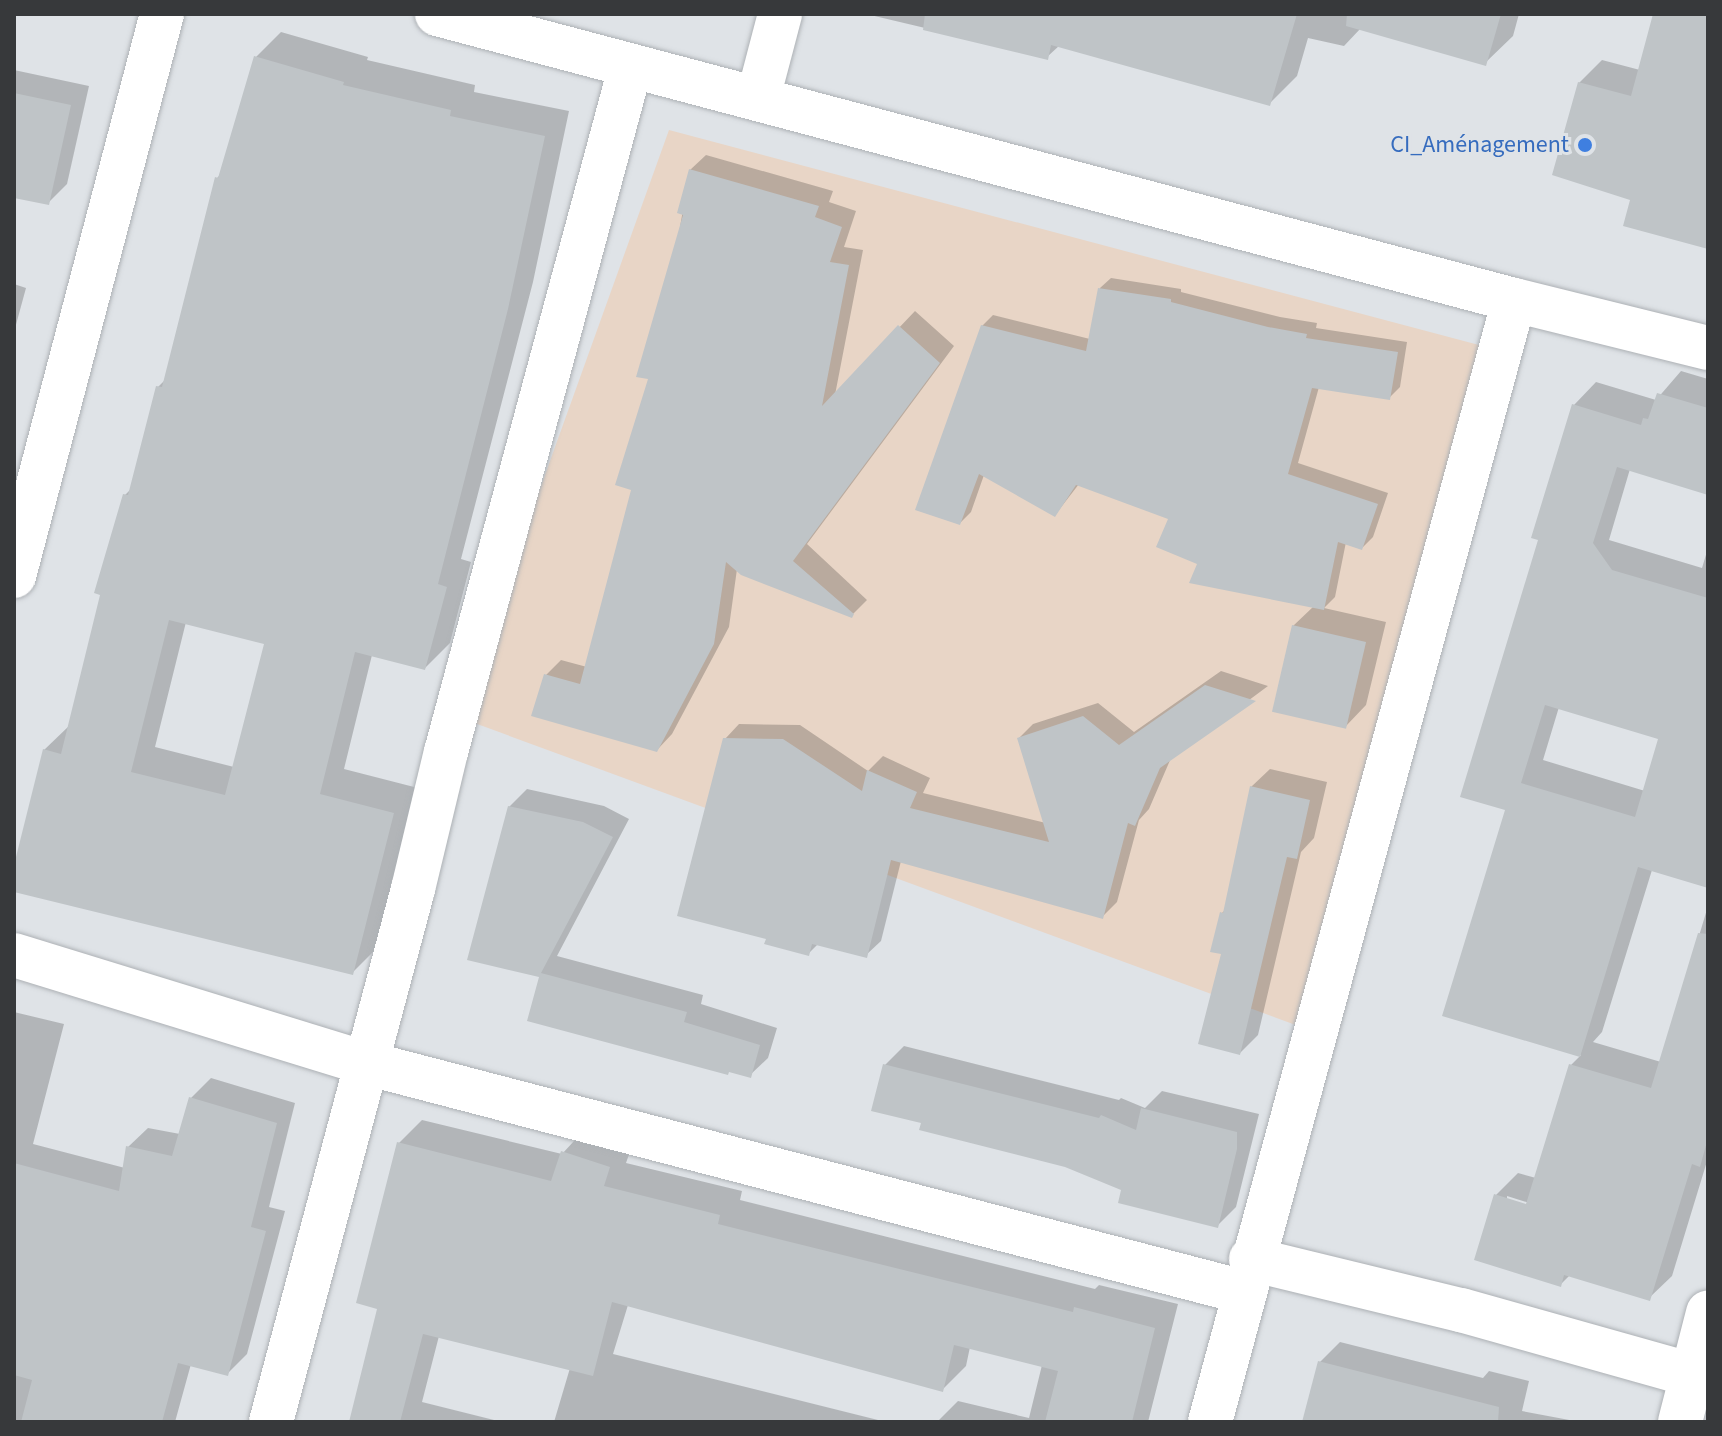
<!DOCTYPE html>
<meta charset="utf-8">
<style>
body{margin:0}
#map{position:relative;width:1722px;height:1436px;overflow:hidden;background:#dfe3e7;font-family:"Source Sans 3",sans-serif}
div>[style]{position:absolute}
.commercial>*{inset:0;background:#e8d5c6}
.shadow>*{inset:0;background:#0003}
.building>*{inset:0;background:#bfc4c7;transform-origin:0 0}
.roads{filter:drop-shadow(0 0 2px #adb1b5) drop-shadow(0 0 2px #adb1b5)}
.street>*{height:44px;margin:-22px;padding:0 22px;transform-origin:22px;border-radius:22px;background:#fff}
.primary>*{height:44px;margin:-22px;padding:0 22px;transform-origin:22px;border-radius:22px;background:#fff}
.dots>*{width:22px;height:22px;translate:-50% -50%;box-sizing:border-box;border:4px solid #dfe3e7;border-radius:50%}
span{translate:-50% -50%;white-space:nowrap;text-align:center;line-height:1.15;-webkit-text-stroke:6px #dfe3e7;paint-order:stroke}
.shop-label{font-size:24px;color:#366cbe}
.right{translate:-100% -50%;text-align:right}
.frame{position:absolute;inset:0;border:16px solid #37393b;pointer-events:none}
</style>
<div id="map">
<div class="commercial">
<div style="clip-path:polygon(669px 130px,1494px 349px,1312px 1031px,458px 717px)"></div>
</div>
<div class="shadow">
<div style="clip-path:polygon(866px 14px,1519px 14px,1513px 36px,1485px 63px,1361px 28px,1344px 46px,1308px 38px,1297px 76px,1269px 104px,1060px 45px,1047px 57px)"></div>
<div style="clip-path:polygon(1655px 14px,1708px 14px,1708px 247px,1633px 199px,1579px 83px,1602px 60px,1640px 70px)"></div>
<div style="clip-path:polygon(evenodd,281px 32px,368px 57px,367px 60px,475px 85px,474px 92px,569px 111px,533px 282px,461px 559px,471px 562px,450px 643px,425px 668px,372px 655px,344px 769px,418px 788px,377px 948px,352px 973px,14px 890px,14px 873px,44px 750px,70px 725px,125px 495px,132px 488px,158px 387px,166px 379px,217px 178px,222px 173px,256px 57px,281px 32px,186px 622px,266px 642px,234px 767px,155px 747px,186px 622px)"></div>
<div style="clip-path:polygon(14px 70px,89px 86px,67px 184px,48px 203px,14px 196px)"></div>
<div style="clip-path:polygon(706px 155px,833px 191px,829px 202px,856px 211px,844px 247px,863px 250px,835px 395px,915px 311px,954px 346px,807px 544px,867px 600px,851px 616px,737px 569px,729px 627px,672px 734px,657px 750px,546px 675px,561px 660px,587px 667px,634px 489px,690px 170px)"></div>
<div style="clip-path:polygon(1111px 278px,1181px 289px,1181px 292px,1280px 317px,1317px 323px,1316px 328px,1407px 342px,1400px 387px,1389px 398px,1319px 387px,1298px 463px,1388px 493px,1373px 537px,1362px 548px,1346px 542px,1335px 597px,1324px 608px,1386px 622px,1366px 705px,1346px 726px,1293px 626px,1314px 606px,1200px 563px,1171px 518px,1079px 484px,1055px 515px,984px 475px,971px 512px,960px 523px,982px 326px,993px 315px,1090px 339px,1100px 288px)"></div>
<div style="clip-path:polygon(14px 284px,26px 288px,14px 332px)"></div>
<div style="clip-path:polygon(evenodd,1681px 371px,1708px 379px,1708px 493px,1630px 469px,1609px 540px,1702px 568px,1708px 548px,1708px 886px,1652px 870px,1602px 1032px,1593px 1042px,1661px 1062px,1708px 906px,1708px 1158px,1672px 1276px,1649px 1298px,1570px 1275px,1560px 1285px,1495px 1196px,1518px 1173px,1536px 1178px,1571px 1065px,1581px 1055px,1445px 1014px,1507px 809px,1540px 539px,1574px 405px,1596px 382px,1656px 400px,1681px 371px,1559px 707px,1661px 737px,1645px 791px,1543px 760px,1559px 707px,1681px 371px,1507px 1196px,1536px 1205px,1535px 1209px,1507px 1201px,1507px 1196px)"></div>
<div style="clip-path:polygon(1221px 671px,1268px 686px,1171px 758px,1149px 809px,1139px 820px,1117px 902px,1103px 916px,901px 861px,881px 941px,866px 955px,819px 943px,808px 954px,768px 937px,725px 739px,739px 724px,800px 725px,868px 771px,883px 756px,930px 778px,923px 793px,1046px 823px,1019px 738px,1033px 724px,1098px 703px,1134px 732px)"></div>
<div style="clip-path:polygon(1270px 769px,1327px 782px,1314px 838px,1301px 852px,1258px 1035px,1240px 1053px,1224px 953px,1222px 913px,1226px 909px,1251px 787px)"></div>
<div style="clip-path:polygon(527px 789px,604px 806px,629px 819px,557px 956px,703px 995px,701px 1004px,777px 1028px,768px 1058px,750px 1075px,541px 976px,509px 807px)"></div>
<div style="clip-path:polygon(14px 1012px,64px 1024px,33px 1144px,125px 1168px,128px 1147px,148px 1128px,180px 1134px,191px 1098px,211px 1078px,295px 1103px,269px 1207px,285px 1211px,247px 1354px,227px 1374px,191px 1364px,175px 1422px,14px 1422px)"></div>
<div style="clip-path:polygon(904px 1046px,1119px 1100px,1121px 1098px,1145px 1108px,1162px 1091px,1259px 1114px,1236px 1207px,1217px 1226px,1066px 1165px,923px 1121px,885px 1065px)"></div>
<div style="clip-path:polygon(422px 1120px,562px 1154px,586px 1128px,633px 1143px,626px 1163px,742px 1191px,740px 1200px,1095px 1289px,1099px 1285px,1178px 1304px,1148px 1422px,937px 1422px,958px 1401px,1029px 1418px,1042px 1365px,970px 1347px,966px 1366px,942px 1390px,628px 1305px,613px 1354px,886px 1422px,554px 1422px,570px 1368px,439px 1336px,422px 1402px,502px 1422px,351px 1422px,380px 1307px,399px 1143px)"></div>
<div style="clip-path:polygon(1340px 1342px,1483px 1378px,1489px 1371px,1529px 1381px,1522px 1411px,1580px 1422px,1304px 1422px,1320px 1362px)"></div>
</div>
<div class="building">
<div style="clip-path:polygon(925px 14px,1297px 14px,1270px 106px,1051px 45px,1048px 60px,923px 30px)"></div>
<div style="clip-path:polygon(1347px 14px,1501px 14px,1486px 66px,1346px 26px)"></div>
<div style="clip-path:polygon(1653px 14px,1708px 14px,1708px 249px,1623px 226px,1630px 200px,1552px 175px,1578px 82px,1631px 96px)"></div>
<div style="clip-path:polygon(evenodd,254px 56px,344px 82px,343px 85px,451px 110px,450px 116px,545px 136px,508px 309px,438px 584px,447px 587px,425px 670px,355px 652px,320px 794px,394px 813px,353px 975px,14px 892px,14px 865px,43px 749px,61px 754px,100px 595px,94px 593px,123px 494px,128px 495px,156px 386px,162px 387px,215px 177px,218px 178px,254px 56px,169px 620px,264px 644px,225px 795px,131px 772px,169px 620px)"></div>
<div style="clip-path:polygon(14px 93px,71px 105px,49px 205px,14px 198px)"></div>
<div style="clip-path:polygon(689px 169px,819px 206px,815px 217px,842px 227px,830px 262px,849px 265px,822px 406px,898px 325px,940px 363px,793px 561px,854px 614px,852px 618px,741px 575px,726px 562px,714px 644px,657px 752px,531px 716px,544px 674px,580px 684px,631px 490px,615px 485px,648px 379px,636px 377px,683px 215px,677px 213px)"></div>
<div style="clip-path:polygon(1098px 288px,1171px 299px,1171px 302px,1268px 327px,1307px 334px,1306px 338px,1398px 352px,1390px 400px,1312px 388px,1288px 474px,1378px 504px,1362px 550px,1338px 542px,1324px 610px,1189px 583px,1197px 564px,1156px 547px,1168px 519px,1076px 485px,1055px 517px,979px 474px,960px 525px,915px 510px,981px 325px,1086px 351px)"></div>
<div style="clip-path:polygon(evenodd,1657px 393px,1708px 408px,1708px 495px,1617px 467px,1593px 543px,1612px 570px,1708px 598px,1708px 888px,1638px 867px,1580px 1057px,1442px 1016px,1505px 810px,1460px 797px,1538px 540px,1531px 538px,1572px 404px,1641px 425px,1643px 418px,1648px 419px,1657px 393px,1545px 705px,1658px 739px,1635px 817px,1521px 783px,1545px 705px)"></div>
<div style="left:1292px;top:625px;width:76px;height:89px;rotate:13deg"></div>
<div style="clip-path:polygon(1205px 685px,1256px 701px,1160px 768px,1135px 826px,1128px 823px,1103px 919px,891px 860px,867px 958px,812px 944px,809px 956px,764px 944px,766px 939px,677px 916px,723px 738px,783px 739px,862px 791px,867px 770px,917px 792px,910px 808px,1049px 842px,1017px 738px,1083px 716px,1119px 745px)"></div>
<div style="clip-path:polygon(1250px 786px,1310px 800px,1297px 859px,1287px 857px,1240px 1055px,1198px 1044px,1221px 954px,1210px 952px,1220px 912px,1223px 913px)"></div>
<div style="clip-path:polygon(508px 806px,583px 822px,613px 837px,541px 973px,687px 1012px,684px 1022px,760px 1045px,751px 1078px,729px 1072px,728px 1075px,527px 1021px,539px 977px,467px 960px)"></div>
<div style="clip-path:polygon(1698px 933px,1708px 934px,1708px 1138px,1700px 1167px,1692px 1164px,1650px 1301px,1564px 1275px,1561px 1287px,1474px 1260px,1494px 1194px,1526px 1204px,1569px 1064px,1651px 1088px)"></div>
<div style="clip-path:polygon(883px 1064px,1099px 1118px,1101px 1115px,1136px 1130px,1141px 1108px,1237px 1132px,1237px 1149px,1218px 1228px,1118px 1203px,1121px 1190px,1065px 1167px,919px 1130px,921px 1123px,871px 1111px)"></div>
<div style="clip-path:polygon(189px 1097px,277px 1123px,251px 1227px,266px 1231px,228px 1376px,178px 1363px,162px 1422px,21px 1422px,32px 1380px,14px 1375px,14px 1163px,119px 1191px,126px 1146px,172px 1156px)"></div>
<div style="clip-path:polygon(397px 1142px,551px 1181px,561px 1151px,610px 1167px,604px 1186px,720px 1215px,718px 1224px,1073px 1312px,1074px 1307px,1155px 1328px,1132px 1422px,1045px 1422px,1058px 1371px,954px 1345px,943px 1392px,612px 1302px,593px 1376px,423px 1334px,400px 1422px,349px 1422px,377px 1309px,356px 1303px)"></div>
<div style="clip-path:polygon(1318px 1361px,1499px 1407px,1498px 1422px,1302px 1422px)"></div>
</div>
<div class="roads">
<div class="street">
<div style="left:758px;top:98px;width:87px;rotate:-75.3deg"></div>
<div style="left:14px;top:576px;width:581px;rotate:-75.25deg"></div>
<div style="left:14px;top:955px;width:368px;rotate:17.1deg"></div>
<div style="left:366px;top:1063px;width:906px;rotate:14.63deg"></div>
<div style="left:1251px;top:1259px;width:216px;rotate:13.7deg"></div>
<div style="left:1461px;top:1310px;width:241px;rotate:15.7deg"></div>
<div style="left:271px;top:1422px;width:552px;rotate:-75.08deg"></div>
<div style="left:413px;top:889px;width:141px;rotate:-76.5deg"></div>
<div style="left:446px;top:752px;width:711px;rotate:-74.93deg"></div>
<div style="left:1210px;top:1422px;width:1162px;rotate:-74.84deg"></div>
<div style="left:1680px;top:1422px;width:113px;rotate:-75.6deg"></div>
</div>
<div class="primary">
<div style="left:437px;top:14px;width:1114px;rotate:14.87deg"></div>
<div style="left:1514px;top:300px;width:200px;rotate:13.9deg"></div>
</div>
</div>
<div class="dots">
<div style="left:1585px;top:145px;background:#3f7fe0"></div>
</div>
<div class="shop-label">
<span class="right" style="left:1569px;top:145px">CI_Aménagement</span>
</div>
<div class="frame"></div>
</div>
